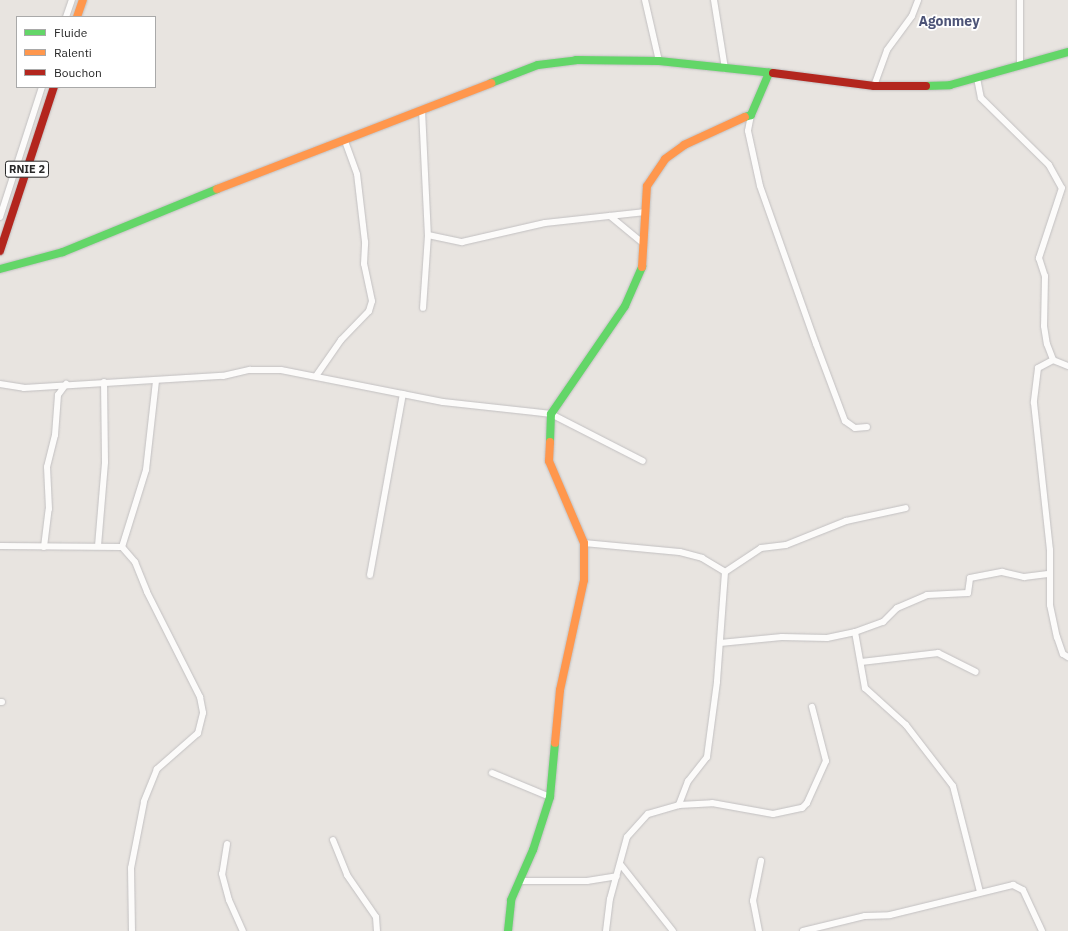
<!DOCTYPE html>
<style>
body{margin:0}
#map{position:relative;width:1068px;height:931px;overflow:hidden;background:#e8e4e0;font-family:"IBM Plex Sans",sans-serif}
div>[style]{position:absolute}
.roads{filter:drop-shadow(0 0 1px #c2c0c1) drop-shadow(0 0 1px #c2c0c1)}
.street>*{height:6px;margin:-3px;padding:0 3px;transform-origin:3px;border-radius:3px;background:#fcfbfa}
.fast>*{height:8px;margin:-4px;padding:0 4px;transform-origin:4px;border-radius:4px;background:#63d668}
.slow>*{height:8px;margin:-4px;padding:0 4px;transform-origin:4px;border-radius:4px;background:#ff974d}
.jam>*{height:8px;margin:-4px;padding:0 4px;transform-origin:4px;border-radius:4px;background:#b3261e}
span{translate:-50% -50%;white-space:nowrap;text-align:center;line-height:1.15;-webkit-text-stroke:3.5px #fff;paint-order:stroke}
.shield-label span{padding:1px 3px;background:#fff;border:1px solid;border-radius:3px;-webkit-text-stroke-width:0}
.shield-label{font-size:11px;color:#292929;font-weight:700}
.quarter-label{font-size:14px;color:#4d5477;font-weight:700}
.legend{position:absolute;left:16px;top:16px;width:140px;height:72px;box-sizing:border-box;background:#fff;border:1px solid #a9a9a9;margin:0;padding:5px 7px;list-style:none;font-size:12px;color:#292929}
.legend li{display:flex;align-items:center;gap:8px;height:20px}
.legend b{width:20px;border:1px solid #a9a9a9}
</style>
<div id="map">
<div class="roads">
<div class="street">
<div style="left:645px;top:0;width:63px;rotate:77.1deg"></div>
<div style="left:714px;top:0;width:70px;rotate:80.9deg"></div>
<div style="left:66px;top:17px;width:18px;rotate:-71deg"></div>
<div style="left:1020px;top:66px;width:66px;rotate:-90deg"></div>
<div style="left:977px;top:78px;width:20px;rotate:79deg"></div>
<div style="left:981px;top:98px;width:95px;rotate:44.6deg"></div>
<div style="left:1049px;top:165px;width:26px;rotate:61deg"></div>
<div style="left:1062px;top:188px;width:74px;rotate:108.2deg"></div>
<div style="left:1039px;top:258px;width:19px;rotate:72deg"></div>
<div style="left:1045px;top:276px;width:50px;rotate:91.1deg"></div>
<div style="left:1044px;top:326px;width:18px;rotate:81deg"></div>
<div style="left:1047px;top:344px;width:17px;rotate:69deg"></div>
<div style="left:1053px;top:360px;width:16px;rotate:22deg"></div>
<div style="left:874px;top:86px;width:38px;rotate:-70deg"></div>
<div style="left:887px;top:50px;width:42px;rotate:-53.7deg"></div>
<div style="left:912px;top:16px;width:17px;rotate:-69deg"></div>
<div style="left:422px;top:110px;width:125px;rotate:87.3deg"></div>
<div style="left:428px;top:235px;width:73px;rotate:93.9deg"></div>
<div style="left:751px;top:115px;width:16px;rotate:101deg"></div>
<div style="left:748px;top:131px;width:56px;rotate:77.7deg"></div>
<div style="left:760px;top:186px;width:168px;rotate:70.5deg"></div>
<div style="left:816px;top:344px;width:82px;rotate:69.4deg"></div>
<div style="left:845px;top:421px;width:12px;rotate:35deg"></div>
<div style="left:855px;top:428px;width:12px;rotate:-5deg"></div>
<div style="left:610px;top:216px;width:44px;rotate:39.5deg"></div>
<div style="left:0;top:217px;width:137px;rotate:-72.1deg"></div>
<div style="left:428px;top:235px;width:35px;rotate:12deg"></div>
<div style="left:462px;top:242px;width:85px;rotate:-12.9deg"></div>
<div style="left:545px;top:223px;width:101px;rotate:-6.3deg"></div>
<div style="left:1053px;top:360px;width:17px;rotate:152deg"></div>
<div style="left:1038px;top:368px;width:35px;rotate:97deg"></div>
<div style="left:1034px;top:403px;width:148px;rotate:83.8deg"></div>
<div style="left:1050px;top:550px;width:55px;rotate:90deg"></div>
<div style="left:1050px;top:605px;width:33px;rotate:78deg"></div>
<div style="left:1057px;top:637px;width:18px;rotate:71deg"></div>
<div style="left:1063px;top:654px;width:6px;rotate:31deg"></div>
<div style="left:316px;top:376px;width:44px;rotate:-55.2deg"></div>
<div style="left:341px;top:340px;width:40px;rotate:-46deg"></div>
<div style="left:369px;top:311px;width:10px;rotate:-73deg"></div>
<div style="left:372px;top:301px;width:38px;rotate:-102deg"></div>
<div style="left:364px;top:264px;width:22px;rotate:-87deg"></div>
<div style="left:365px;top:242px;width:68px;rotate:-96.7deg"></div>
<div style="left:357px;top:174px;width:37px;rotate:-110deg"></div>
<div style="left:0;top:384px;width:24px;rotate:9deg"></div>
<div style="left:24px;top:388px;width:199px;rotate:-3.5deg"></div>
<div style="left:223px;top:376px;width:28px;rotate:-13deg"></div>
<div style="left:250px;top:370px;width:31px"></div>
<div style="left:281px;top:370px;width:165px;rotate:11.2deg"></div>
<div style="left:443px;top:402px;width:109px;rotate:6.3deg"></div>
<div style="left:551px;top:414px;width:103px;rotate:27.1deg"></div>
<div style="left:584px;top:543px;width:96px;rotate:5.4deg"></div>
<div style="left:680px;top:552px;width:23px;rotate:15deg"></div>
<div style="left:702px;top:558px;width:27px;rotate:31deg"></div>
<div style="left:725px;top:572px;width:110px;rotate:94.2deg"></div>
<div style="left:717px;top:682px;width:76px;rotate:97.6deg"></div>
<div style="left:707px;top:757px;width:31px;rotate:128deg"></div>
<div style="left:688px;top:781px;width:26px;rotate:111deg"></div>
<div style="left:0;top:546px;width:122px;rotate:0.5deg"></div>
<div style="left:122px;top:547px;width:20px;rotate:49deg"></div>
<div style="left:135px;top:562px;width:32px;rotate:68deg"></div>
<div style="left:147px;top:592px;width:118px;rotate:63.2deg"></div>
<div style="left:200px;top:697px;width:16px;rotate:79deg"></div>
<div style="left:203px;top:713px;width:21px;rotate:104deg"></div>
<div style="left:198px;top:733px;width:55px;rotate:138.7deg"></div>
<div style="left:157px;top:769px;width:35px;rotate:112deg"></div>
<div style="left:144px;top:802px;width:67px;rotate:101.1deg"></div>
<div style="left:131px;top:868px;width:63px;rotate:89.1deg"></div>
<div style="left:98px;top:546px;width:84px;rotate:-85.2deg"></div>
<div style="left:105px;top:462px;width:80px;rotate:-90.7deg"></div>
<div style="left:44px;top:547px;width:38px;rotate:-83deg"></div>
<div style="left:49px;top:509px;width:42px;rotate:-92.7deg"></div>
<div style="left:47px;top:467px;width:33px;rotate:-76deg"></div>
<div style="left:55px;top:435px;width:40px;rotate:-85.7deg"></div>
<div style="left:58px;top:395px;width:14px;rotate:-54deg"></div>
<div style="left:122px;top:547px;width:81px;rotate:-72.7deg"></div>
<div style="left:146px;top:470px;width:90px;rotate:-83.6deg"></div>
<div style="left:725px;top:572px;width:43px;rotate:-33.7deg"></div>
<div style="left:761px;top:548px;width:25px;rotate:-7deg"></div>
<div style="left:786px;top:545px;width:65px;rotate:-21.8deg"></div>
<div style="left:846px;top:521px;width:61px;rotate:-12.2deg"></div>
<div style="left:370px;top:575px;width:184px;rotate:-79.7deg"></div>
<div style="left:855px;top:632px;width:30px;rotate:-20deg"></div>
<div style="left:883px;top:622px;width:20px;rotate:-45deg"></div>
<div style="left:897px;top:608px;width:33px;rotate:-23deg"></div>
<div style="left:927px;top:595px;width:41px;rotate:-2.8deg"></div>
<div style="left:968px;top:593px;width:15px;rotate:-82deg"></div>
<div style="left:970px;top:578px;width:33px;rotate:-11deg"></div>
<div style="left:1002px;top:572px;width:23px;rotate:13deg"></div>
<div style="left:1024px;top:577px;width:26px;rotate:-7deg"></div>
<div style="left:720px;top:643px;width:62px;rotate:-5.5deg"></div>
<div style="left:782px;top:637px;width:45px;rotate:1.3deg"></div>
<div style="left:827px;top:638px;width:29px;rotate:-12deg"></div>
<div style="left:855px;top:632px;width:57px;rotate:79.9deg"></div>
<div style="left:865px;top:688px;width:55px;rotate:42.1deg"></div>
<div style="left:906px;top:725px;width:77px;rotate:52.4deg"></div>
<div style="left:953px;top:786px;width:109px;rotate:75.7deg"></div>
<div style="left:861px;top:662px;width:78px;rotate:-6.7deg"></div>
<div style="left:938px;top:653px;width:42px;rotate:26.6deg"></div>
<div style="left:0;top:702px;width:2px"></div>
<div style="left:492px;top:773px;width:63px;rotate:22.5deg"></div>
<div style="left:333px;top:840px;width:38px;rotate:68deg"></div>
<div style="left:347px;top:875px;width:51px;rotate:55.4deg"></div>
<div style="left:376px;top:917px;width:14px;rotate:86deg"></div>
<div style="left:227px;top:844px;width:30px;rotate:99deg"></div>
<div style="left:222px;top:874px;width:27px;rotate:75deg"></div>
<div style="left:229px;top:900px;width:34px;rotate:66deg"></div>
<div style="left:621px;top:865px;width:84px;rotate:51.8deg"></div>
<div style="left:521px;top:881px;width:66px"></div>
<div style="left:587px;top:881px;width:30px;rotate:-9deg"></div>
<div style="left:606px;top:931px;width:32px;rotate:-83deg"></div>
<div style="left:610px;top:899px;width:64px;rotate:-74.7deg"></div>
<div style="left:627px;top:837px;width:31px;rotate:-48deg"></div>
<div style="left:648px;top:814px;width:32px;rotate:-16deg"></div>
<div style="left:679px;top:805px;width:33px;rotate:-3deg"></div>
<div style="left:712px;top:803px;width:62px;rotate:10.2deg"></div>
<div style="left:773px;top:814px;width:30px;rotate:-12deg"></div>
<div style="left:802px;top:808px;width:7px;rotate:-45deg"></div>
<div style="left:807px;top:803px;width:46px;rotate:-65.7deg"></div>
<div style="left:826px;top:761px;width:56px;rotate:-104.5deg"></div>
<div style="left:759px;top:931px;width:31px;rotate:-101deg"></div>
<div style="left:753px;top:901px;width:41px;rotate:-78.7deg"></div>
<div style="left:803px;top:931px;width:64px;rotate:-13.6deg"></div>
<div style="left:865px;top:916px;width:25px;rotate:-2deg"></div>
<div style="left:890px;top:915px;width:127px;rotate:-13.7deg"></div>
<div style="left:1013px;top:885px;width:11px;rotate:27deg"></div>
<div style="left:1023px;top:890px;width:45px;rotate:65.1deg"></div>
</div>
<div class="fast">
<div style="left:491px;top:83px;width:50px;rotate:-21deg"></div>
<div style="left:538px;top:65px;width:38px;rotate:-7deg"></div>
<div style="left:576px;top:60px;width:83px;rotate:0.7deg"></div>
<div style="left:659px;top:61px;width:115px;rotate:6deg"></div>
<div style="left:926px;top:86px;width:24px;rotate:-2deg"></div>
<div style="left:950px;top:85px;width:123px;rotate:-15.6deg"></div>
<div style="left:745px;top:117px;width:6px;rotate:-18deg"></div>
<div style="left:751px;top:115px;width:46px;rotate:-66.8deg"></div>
<div style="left:0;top:269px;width:65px;rotate:-15.1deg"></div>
<div style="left:63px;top:252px;width:166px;rotate:-22.2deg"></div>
<div style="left:550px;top:442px;width:28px;rotate:-88deg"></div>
<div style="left:551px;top:414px;width:131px;rotate:-55.6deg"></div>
<div style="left:625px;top:306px;width:43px;rotate:-66.4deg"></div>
<div style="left:508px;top:931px;width:31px;rotate:-84deg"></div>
<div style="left:511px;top:900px;width:55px;rotate:-66.3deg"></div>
<div style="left:533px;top:850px;width:56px;rotate:-72.2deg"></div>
<div style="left:550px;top:797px;width:54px;rotate:-84.7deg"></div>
</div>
<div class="slow">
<div style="left:77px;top:17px;width:18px;rotate:-71deg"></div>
<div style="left:217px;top:189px;width:294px;rotate:-21.1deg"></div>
<div style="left:642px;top:267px;width:81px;rotate:-86.5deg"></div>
<div style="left:647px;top:186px;width:32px;rotate:-56deg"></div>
<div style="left:665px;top:159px;width:24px;rotate:-36deg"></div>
<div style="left:684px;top:145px;width:67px;rotate:-24.7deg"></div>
<div style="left:550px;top:442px;width:19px;rotate:93deg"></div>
<div style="left:549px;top:461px;width:89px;rotate:66.9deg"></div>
<div style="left:584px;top:543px;width:37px;rotate:90deg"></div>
<div style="left:584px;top:580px;width:113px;rotate:102.3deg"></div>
<div style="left:560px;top:690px;width:53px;rotate:95.4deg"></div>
</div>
<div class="jam">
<div style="left:773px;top:73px;width:102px;rotate:7.3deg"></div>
<div style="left:874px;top:86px;width:52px"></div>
<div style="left:0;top:251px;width:173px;rotate:-71.8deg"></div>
</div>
</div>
<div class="shield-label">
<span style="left:27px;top:169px">RNIE 2</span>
</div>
<div class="quarter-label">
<span style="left:949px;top:21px">Agonmey</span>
</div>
<ul class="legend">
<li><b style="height:5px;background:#63d668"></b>Fluide</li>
<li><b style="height:5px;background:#ff974d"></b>Ralenti</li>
<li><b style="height:5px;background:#b3261e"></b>Bouchon</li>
</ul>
</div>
